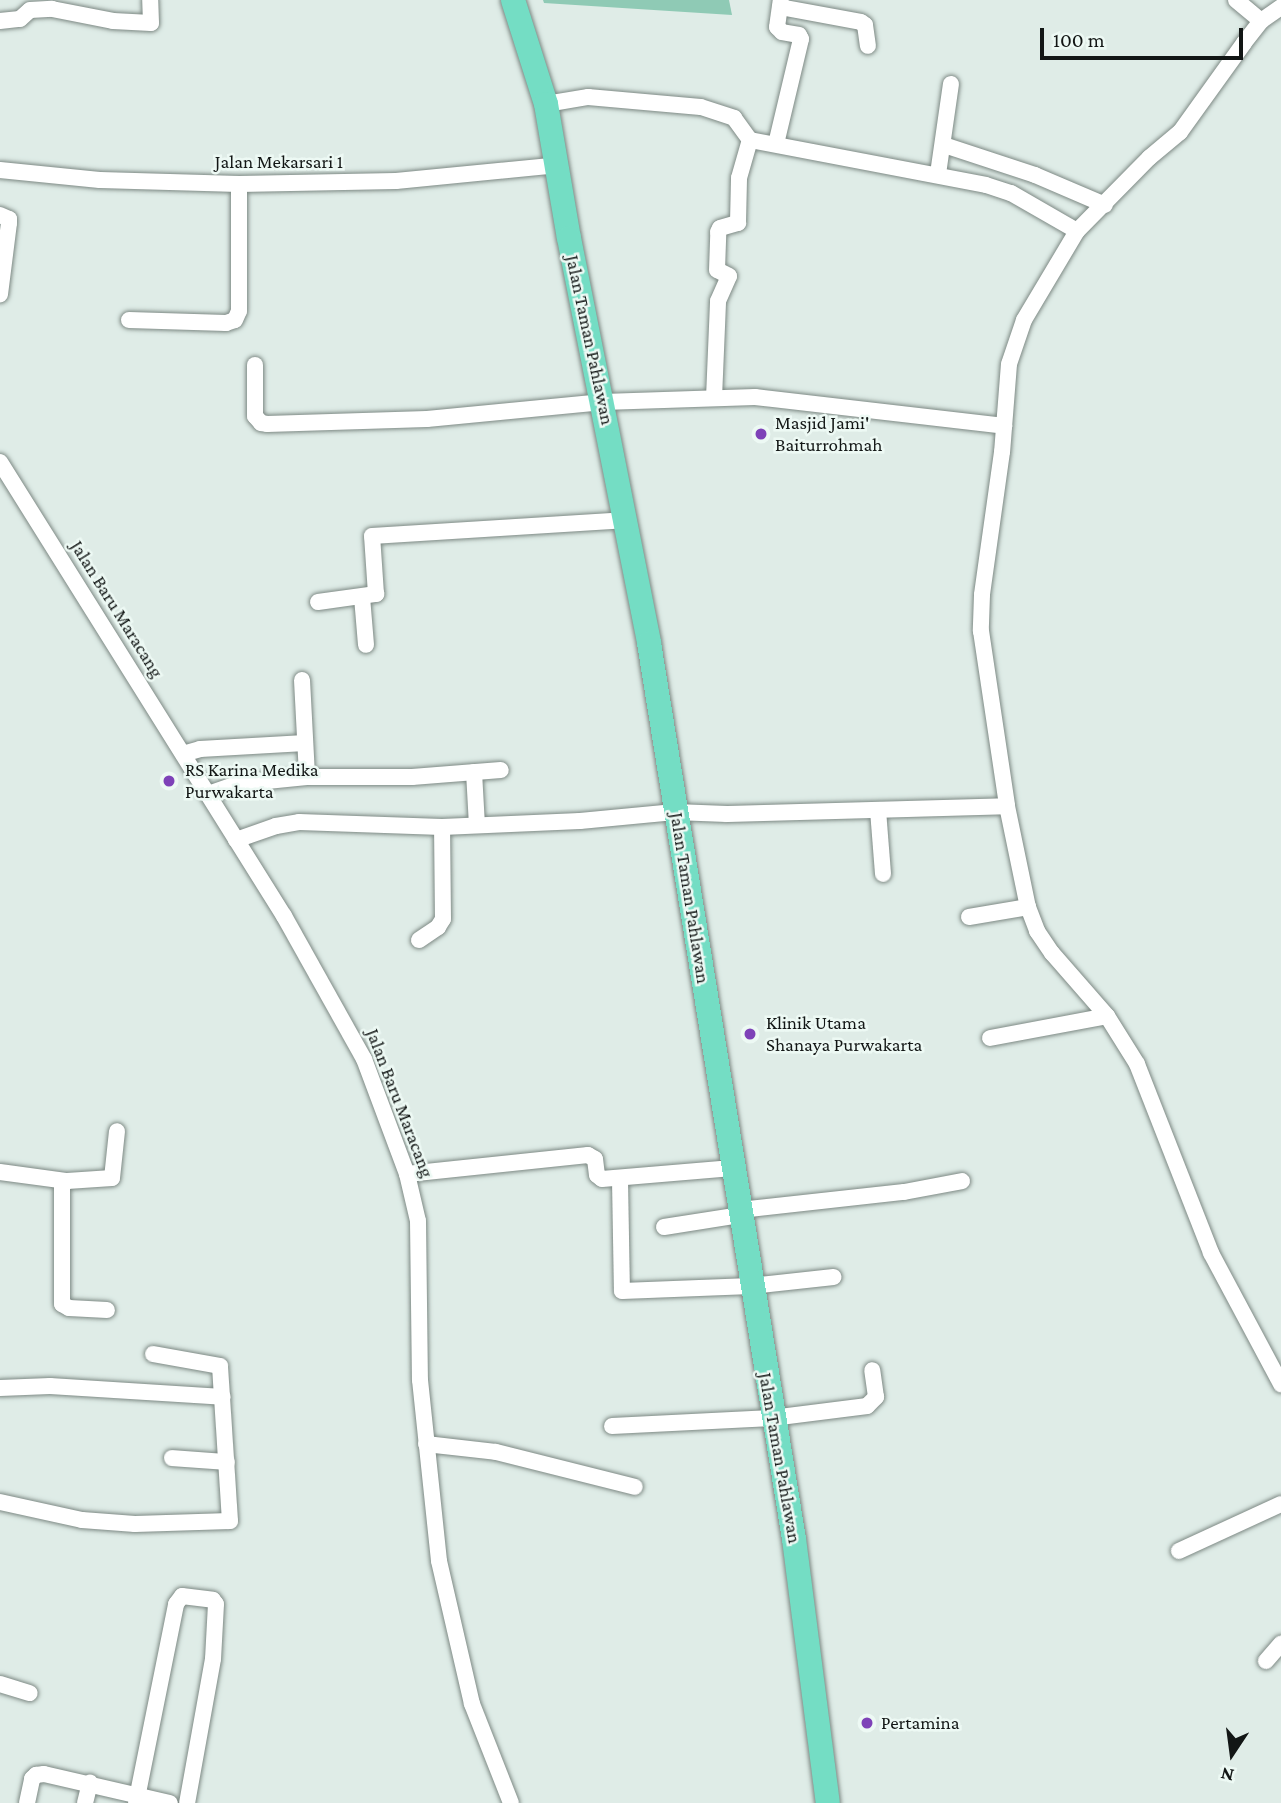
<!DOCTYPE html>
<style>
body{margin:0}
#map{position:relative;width:1281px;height:1803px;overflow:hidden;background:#dfece7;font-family:"Crimson Pro",serif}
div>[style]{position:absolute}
.green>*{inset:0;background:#8fcab5}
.roads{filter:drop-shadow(0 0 2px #7d8984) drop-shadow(0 0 2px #7d8984)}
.minor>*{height:16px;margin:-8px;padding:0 8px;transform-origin:8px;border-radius:8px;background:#fff}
.primary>*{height:24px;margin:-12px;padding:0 12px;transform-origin:12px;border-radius:12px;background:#74ddc4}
.dots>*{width:19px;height:19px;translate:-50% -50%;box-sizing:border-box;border:4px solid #edf9f4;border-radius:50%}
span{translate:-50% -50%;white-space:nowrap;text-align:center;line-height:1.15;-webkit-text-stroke:5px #edf9f4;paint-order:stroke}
.street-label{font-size:19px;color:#121615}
.poi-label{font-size:19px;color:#121615}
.left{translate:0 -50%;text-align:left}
.north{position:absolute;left:1197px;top:1719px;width:70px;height:70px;-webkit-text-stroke:5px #edf9f4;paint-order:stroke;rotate:193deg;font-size:19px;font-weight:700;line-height:28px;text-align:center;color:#121615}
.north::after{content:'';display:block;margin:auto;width:24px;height:32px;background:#121615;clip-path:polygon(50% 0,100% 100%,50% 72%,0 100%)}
.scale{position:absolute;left:1040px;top:28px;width:203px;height:32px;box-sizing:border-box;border:4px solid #121615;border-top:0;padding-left:9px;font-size:21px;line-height:24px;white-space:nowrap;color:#121615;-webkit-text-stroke:5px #edf9f4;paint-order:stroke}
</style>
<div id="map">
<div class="green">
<div style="clip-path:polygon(543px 0,729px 0,732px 15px,544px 3px)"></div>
</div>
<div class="roads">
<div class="minor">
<div style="left:1236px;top:0;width:33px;rotate:40deg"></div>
<div style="left:780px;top:7px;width:82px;rotate:10.5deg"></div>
<div style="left:861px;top:22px;width:5px;rotate:37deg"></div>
<div style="left:865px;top:25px;width:21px;rotate:82deg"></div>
<div style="left:1281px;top:7px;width:24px;rotate:145deg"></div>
<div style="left:1261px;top:21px;width:28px;rotate:128deg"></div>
<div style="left:1244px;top:43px;width:110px;rotate:125.7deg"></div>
<div style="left:1180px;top:132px;width:40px;rotate:140deg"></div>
<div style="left:1149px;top:158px;width:103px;rotate:134.6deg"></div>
<div style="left:1077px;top:231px;width:104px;rotate:120.8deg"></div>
<div style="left:1024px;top:320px;width:46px;rotate:108.8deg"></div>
<div style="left:1009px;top:364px;width:88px;rotate:94.5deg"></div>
<div style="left:1002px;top:452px;width:144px;rotate:98deg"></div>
<div style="left:982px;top:595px;width:36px;rotate:92deg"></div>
<div style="left:981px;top:631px;width:177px;rotate:81.5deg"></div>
<div style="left:1007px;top:806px;width:103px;rotate:78.3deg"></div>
<div style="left:1028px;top:907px;width:26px;rotate:69deg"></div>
<div style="left:1037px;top:931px;width:27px;rotate:56deg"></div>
<div style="left:1052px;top:953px;width:84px;rotate:48.9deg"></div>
<div style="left:1107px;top:1016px;width:57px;rotate:58deg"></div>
<div style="left:1137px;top:1064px;width:203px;rotate:68.6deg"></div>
<div style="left:1211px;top:1253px;width:149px;rotate:61.9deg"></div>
<div style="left:0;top:21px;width:20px;rotate:-6deg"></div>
<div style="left:20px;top:19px;width:13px;rotate:-42deg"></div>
<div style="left:30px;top:10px;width:22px;rotate:-3deg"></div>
<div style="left:52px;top:9px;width:62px;rotate:11.1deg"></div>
<div style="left:113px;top:21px;width:38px;rotate:3deg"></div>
<div style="left:151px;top:23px;width:23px;rotate:-92deg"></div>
<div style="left:546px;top:104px;width:43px;rotate:-9.5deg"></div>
<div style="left:588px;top:97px;width:113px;rotate:5.1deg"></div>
<div style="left:701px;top:107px;width:35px;rotate:18deg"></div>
<div style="left:734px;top:118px;width:27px;rotate:54deg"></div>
<div style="left:750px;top:140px;width:240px;rotate:10.8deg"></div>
<div style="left:986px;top:185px;width:26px;rotate:18deg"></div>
<div style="left:1011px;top:193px;width:76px;rotate:29.9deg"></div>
<div style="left:776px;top:144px;width:108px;rotate:-76.6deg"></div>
<div style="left:801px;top:39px;width:4px;rotate:-117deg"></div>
<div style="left:799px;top:35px;width:17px;rotate:-170deg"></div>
<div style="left:782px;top:32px;width:7px;rotate:-135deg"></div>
<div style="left:777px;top:27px;width:27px;rotate:-82deg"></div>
<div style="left:944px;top:145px;width:96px;rotate:18.2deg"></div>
<div style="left:1035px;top:175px;width:76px;rotate:23.2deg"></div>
<div style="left:0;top:170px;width:100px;rotate:5.7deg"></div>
<div style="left:100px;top:180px;width:139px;rotate:1.6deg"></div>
<div style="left:239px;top:184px;width:157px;rotate:-1.1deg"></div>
<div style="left:396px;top:181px;width:163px;rotate:-5.6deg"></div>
<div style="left:938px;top:174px;width:91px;rotate:-81.8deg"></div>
<div style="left:0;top:215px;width:10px;rotate:24deg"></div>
<div style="left:9px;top:219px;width:4px;rotate:90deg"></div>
<div style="left:9px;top:223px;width:72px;rotate:97.2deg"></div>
<div style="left:129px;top:320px;width:97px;rotate:1.8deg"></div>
<div style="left:226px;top:323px;width:9px;rotate:-18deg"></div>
<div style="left:235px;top:320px;width:10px;rotate:-66deg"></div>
<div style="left:239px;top:311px;width:127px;rotate:-90deg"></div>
<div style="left:255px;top:365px;width:51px;rotate:90deg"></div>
<div style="left:255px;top:416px;width:9px;rotate:49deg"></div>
<div style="left:261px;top:423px;width:6px;rotate:9deg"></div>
<div style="left:267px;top:424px;width:160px;rotate:-1.8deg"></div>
<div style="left:427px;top:419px;width:177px;rotate:-5.5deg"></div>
<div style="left:603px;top:402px;width:152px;rotate:-1.9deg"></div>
<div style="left:755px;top:397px;width:251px;rotate:6.6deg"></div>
<div style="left:714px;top:398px;width:97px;rotate:-87.6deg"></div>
<div style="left:718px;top:301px;width:27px;rotate:-66deg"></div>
<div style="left:729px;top:276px;width:13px;rotate:-153deg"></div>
<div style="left:717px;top:270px;width:38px;rotate:-88deg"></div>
<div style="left:718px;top:232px;width:4px;rotate:-63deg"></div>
<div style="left:720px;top:228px;width:19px;rotate:-16deg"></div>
<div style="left:738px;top:223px;width:45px;rotate:-88.7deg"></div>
<div style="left:739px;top:178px;width:40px;rotate:-74deg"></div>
<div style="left:0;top:462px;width:536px;rotate:57.97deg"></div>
<div style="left:284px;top:916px;width:164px;rotate:60.8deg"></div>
<div style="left:364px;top:1059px;width:123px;rotate:69.5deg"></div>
<div style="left:407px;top:1174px;width:48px;rotate:76.8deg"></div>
<div style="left:418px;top:1221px;width:159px;rotate:89.3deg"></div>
<div style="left:420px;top:1380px;width:182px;rotate:84deg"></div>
<div style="left:439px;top:1561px;width:147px;rotate:77deg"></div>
<div style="left:472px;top:1704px;width:106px;rotate:68.5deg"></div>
<div style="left:362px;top:597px;width:48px;rotate:85.2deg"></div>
<div style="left:318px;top:602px;width:59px;rotate:-7.9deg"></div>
<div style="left:376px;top:594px;width:58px;rotate:-93.9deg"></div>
<div style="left:372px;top:536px;width:256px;rotate:-3.6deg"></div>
<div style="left:302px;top:680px;width:97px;rotate:87deg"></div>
<div style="left:183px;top:754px;width:18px;rotate:-16deg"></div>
<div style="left:200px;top:749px;width:105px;rotate:-3.3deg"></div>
<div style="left:474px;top:772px;width:53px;rotate:86.8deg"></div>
<div style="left:208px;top:794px;width:31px;rotate:-19deg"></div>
<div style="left:237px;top:784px;width:70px;rotate:-5.7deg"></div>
<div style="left:307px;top:777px;width:105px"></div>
<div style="left:412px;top:777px;width:89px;rotate:-4.5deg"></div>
<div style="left:878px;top:810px;width:64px;rotate:85.5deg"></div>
<div style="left:236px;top:840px;width:42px;rotate:-19.3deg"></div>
<div style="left:276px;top:826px;width:23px;rotate:-10deg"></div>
<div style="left:299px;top:822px;width:143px;rotate:2deg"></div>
<div style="left:442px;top:827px;width:138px;rotate:-2.5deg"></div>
<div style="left:580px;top:821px;width:95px;rotate:-5.4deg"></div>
<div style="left:675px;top:812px;width:52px;rotate:2.2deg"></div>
<div style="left:727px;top:814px;width:280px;rotate:-1.6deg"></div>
<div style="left:969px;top:917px;width:60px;rotate:-9.6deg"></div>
<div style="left:419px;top:940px;width:23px;rotate:-34deg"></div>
<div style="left:438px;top:927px;width:9px;rotate:-58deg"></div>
<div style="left:443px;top:919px;width:92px;rotate:-90.6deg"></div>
<div style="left:990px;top:1038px;width:119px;rotate:-10.6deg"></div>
<div style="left:0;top:1172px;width:68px;rotate:7.7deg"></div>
<div style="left:67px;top:1181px;width:45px;rotate:-3.8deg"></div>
<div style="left:112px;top:1178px;width:47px;rotate:-83.9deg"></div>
<div style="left:407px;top:1174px;width:182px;rotate:-6deg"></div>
<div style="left:588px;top:1155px;width:8px;rotate:30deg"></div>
<div style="left:595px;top:1159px;width:16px;rotate:83deg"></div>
<div style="left:597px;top:1175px;width:6px;rotate:39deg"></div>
<div style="left:602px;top:1179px;width:131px;rotate:-4.8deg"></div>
<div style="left:620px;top:1180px;width:111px;rotate:89deg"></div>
<div style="left:622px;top:1291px;width:129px;rotate:-2.2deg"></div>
<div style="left:751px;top:1286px;width:83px;rotate:-6.2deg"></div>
<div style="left:62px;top:1181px;width:123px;rotate:90deg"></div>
<div style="left:62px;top:1304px;width:8px;rotate:30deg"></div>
<div style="left:69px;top:1308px;width:38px;rotate:3deg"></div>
<div style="left:740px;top:1210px;width:165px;rotate:-6.3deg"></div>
<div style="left:904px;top:1192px;width:59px;rotate:-10.7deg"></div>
<div style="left:664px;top:1227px;width:78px;rotate:-8.9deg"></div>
<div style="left:0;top:1388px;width:50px;rotate:-2.3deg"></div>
<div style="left:50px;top:1386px;width:173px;rotate:3.6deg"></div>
<div style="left:612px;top:1426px;width:160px;rotate:-2.9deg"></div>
<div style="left:772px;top:1418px;width:96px;rotate:-7.2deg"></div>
<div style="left:867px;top:1406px;width:13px;rotate:-45deg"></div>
<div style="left:876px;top:1397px;width:27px;rotate:-98deg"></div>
<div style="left:426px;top:1444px;width:70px;rotate:6.5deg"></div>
<div style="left:496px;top:1452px;width:143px;rotate:14.1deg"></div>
<div style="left:172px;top:1458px;width:55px;rotate:4.2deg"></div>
<div style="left:0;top:1502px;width:84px;rotate:12.4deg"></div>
<div style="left:82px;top:1520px;width:53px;rotate:4.3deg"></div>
<div style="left:135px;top:1524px;width:95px;rotate:-1.8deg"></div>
<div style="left:230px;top:1521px;width:155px;rotate:-93.7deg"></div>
<div style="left:220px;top:1366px;width:68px;rotate:-169.8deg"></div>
<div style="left:1179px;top:1551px;width:112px;rotate:-24.7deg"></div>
<div style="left:1266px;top:1661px;width:23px;rotate:-49deg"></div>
<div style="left:0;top:1684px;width:31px;rotate:17deg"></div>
<div style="left:27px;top:1803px;width:25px;rotate:-78deg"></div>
<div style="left:32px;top:1779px;width:6px;rotate:-45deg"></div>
<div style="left:36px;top:1775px;width:8px;rotate:-7deg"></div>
<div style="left:44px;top:1774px;width:129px;rotate:13deg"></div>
<div style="left:85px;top:1803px;width:21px;rotate:-76deg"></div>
<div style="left:136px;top:1803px;width:203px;rotate:-78.6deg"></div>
<div style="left:176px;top:1604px;width:10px;rotate:-53deg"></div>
<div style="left:182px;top:1596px;width:31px;rotate:7deg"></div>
<div style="left:213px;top:1600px;width:5px;rotate:53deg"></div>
<div style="left:216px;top:1604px;width:55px;rotate:93.1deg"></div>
<div style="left:213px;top:1659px;width:146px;rotate:100.2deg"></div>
</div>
<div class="primary">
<div style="left:513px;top:0;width:109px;rotate:72.4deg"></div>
<div style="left:546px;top:104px;width:136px;rotate:80.3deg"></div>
<div style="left:569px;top:238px;width:413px;rotate:78.8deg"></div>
<div style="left:649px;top:643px;width:908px;rotate:80.81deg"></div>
<div style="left:794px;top:1539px;width:266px;rotate:82.7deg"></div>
</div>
</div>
<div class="dots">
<div style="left:761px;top:434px;background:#7e42b8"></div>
<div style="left:169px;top:781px;background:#7e42b8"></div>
<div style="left:750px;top:1034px;background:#7e42b8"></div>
<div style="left:867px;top:1723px;background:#7e42b8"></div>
</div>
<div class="street-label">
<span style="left:279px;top:162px">Jalan Mekarsari 1</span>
<span style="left:590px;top:340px;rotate:78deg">Jalan Taman Pahlawan</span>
<span style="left:117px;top:609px;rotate:58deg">Jalan Baru Maracang</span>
<span style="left:690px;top:898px;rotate:81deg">Jalan Taman Pahlawan</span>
<span style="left:400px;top:1103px;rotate:69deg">Jalan Baru Maracang</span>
<span style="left:780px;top:1458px;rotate:80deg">Jalan Taman Pahlawan</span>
</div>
<div class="poi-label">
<span class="left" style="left:775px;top:434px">Masjid Jami'<br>Baiturrohmah</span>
<span class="left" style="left:185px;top:781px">RS Karina Medika<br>Purwakarta</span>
<span class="left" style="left:766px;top:1034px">Klinik Utama<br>Shanaya Purwakarta</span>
<span class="left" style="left:881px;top:1723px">Pertamina</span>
</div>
<div class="north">N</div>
<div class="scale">100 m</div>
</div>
